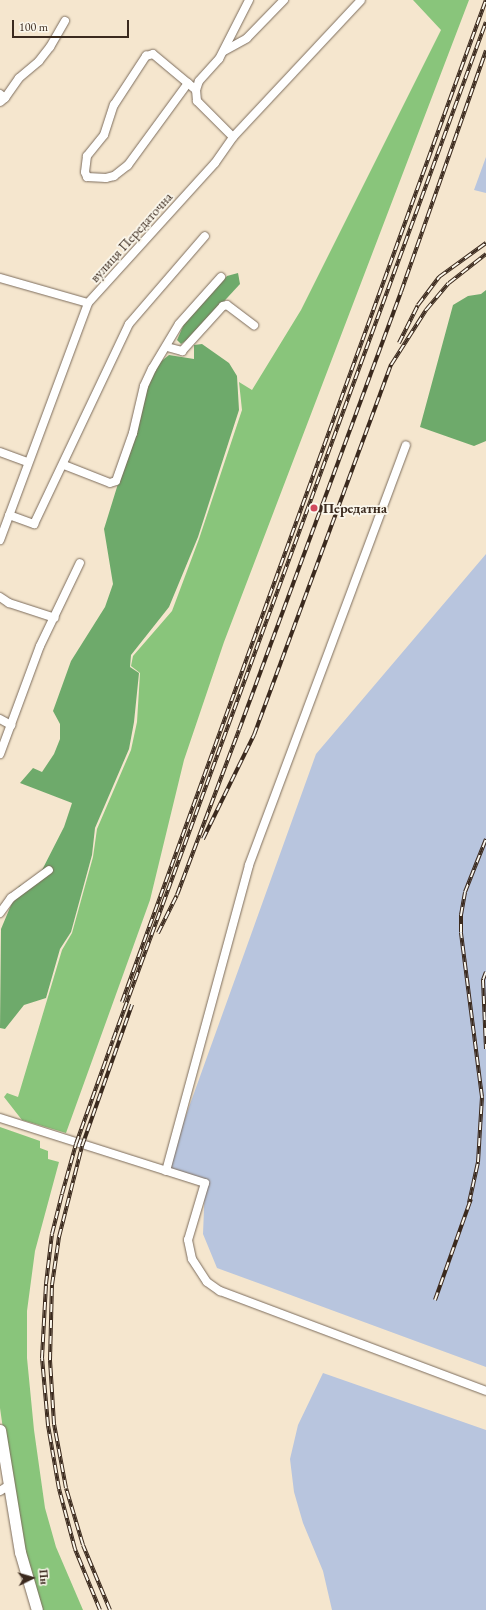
<!DOCTYPE html>
<meta charset="utf-8">
<style>
body{margin:0}
#map{position:relative;width:486px;height:1610px;overflow:hidden;background:#f5e6ce;font-family:"EB Garamond",serif}
div>[style]{position:absolute}
.industrial>*{inset:0;background:#b8c5de}
.green>*{inset:0;background:#89c57b}
.forest>*{inset:0;background:#6eaa6b}
.roads{filter:drop-shadow(0 0 1px #7c6c5c) drop-shadow(0 0 1px #7c6c5c)}
.minor>*{height:8px;margin:-4px;padding:0 4px;transform-origin:4px;border-radius:4px;background:#fff}
.tertiary>*{height:11px;margin:-5.5px;padding:0 5.5px;transform-origin:5.5px;border-radius:5.5px;background:#fff}
.rail>*{height:4px;margin-top:-2px;transform-origin:0;background:repeating-linear-gradient(90deg,#fbf7ec 0 8px,#3b2a1e 0 16px);box-sizing:border-box;border-block:1px solid #3b2a1e}
.dots>*{width:11px;height:11px;translate:-50% -50%;box-sizing:border-box;border:2px solid #fbf7ec;border-radius:50%}
span{translate:-50% -50%;white-space:nowrap;text-align:center;line-height:1.15;-webkit-text-stroke:3.5px #fbf7ec;paint-order:stroke}
.street-label{font-size:14px;color:#3b2a1e}
.poi-label{font-size:14px;color:#3b2a1e;font-weight:700}
.left{translate:0 -50%;text-align:left}
.north{position:absolute;left:12px;top:1558px;width:40px;height:40px;-webkit-text-stroke:3px #fbf7ec;paint-order:stroke;rotate:85deg;font-size:11px;font-weight:700;line-height:16px;text-align:center;color:#3b2a1e}
.north::after{content:'';display:block;margin:auto;width:14px;height:18px;background:#3b2a1e;clip-path:polygon(50% 0,100% 100%,50% 72%,0 100%)}
.scale{position:absolute;left:12px;top:20px;width:117px;height:18px;box-sizing:border-box;border:2px solid #3b2a1e;border-top:0;padding-left:5px;font-size:12px;line-height:14px;white-space:nowrap;color:#3b2a1e;-webkit-text-stroke:3px #fbf7ec;paint-order:stroke}
</style>
<div id="map">
<div class="industrial">
<div style="clip-path:polygon(486px 157px,486px 193px,474px 190px)"></div>
<div style="clip-path:polygon(486px 554px,486px 1367px,217px 1268px,203px 1234px,205px 1183px,166px 1171px,316px 754px)"></div>
<div style="clip-path:polygon(323px 1373px,486px 1430px,486px 1610px,332px 1610px,323px 1571px,303px 1523px,294px 1492px,290px 1459px,298px 1425px)"></div>
</div>
<div class="green">
<div style="clip-path:polygon(413px 0,469px 0,224px 642px,184px 760px,150px 900px,66px 1133px,22px 1120px,4px 1097px,7px 1093px,18px 1097px,62px 950px,72px 933px,93px 857px,97px 829px,131px 750px,137px 722px,140px 673px,131px 666px,133px 656px,172px 611px,199px 539px,242px 410px,239px 382px,252px 390px,301px 310px,441px 30px)"></div>
<div style="clip-path:polygon(0 1127px,40px 1141px,40px 1148px,48px 1151px,48px 1159px,59px 1162px,35px 1251px,27px 1311px,27px 1358px,34px 1430px,45px 1508px,56px 1547px,83px 1610px,41px 1610px,31px 1577px,11px 1485px,0 1408px)"></div>
</div>
<div class="forest">
<div style="clip-path:polygon(238px 273px,240px 284px,191px 337px,181px 344px,177px 340px,184px 324px,227px 276px)"></div>
<div style="clip-path:polygon(486px 290px,486px 441px,474px 446px,420px 427px,453px 305px,468px 296px,481px 294px)"></div>
<div style="clip-path:polygon(202px 344px,229px 363px,237px 376px,239px 410px,198px 537px,169px 607px,131px 655px,130px 667px,139px 673px,134px 722px,129px 749px,95px 828px,92px 855px,71px 932px,60px 949px,46px 998px,24px 1005px,5px 1029px,0 1028px,1px 929px,19px 886px,29px 883px,40px 874px,64px 827px,72px 803px,20px 783px,33px 768px,42px 772px,54px 754px,60px 739px,60px 724px,53px 711px,71px 661px,105px 607px,113px 584px,104px 529px,151px 377px,159px 363px,169px 355px,194px 359px,194px 345px)"></div>
</div>
<div class="roads">
<div class="minor">
<div style="left:224px;top:51px;width:26px;rotate:-29deg"></div>
<div style="left:247px;top:38px;width:53px;rotate:-45.8deg"></div>
<div style="left:188px;top:83px;width:102px;rotate:126.2deg"></div>
<div style="left:128px;top:165px;width:18px;rotate:142deg"></div>
<div style="left:114px;top:176px;width:8px;rotate:166deg"></div>
<div style="left:106px;top:178px;width:19px;rotate:-177deg"></div>
<div style="left:87px;top:177px;width:5px;rotate:-112deg"></div>
<div style="left:85px;top:172px;width:16px;rotate:-83deg"></div>
<div style="left:87px;top:156px;width:27px;rotate:-51deg"></div>
<div style="left:104px;top:135px;width:32px;rotate:-72deg"></div>
<div style="left:114px;top:105px;width:59px;rotate:-56.9deg"></div>
<div style="left:146px;top:56px;width:7px;rotate:-16deg"></div>
<div style="left:153px;top:54px;width:56px;rotate:39.9deg"></div>
<div style="left:0;top:94px;width:6px;rotate:39deg"></div>
<div style="left:5px;top:98px;width:6px;rotate:141deg"></div>
<div style="left:5px;top:98px;width:24px;rotate:-55deg"></div>
<div style="left:19px;top:78px;width:26px;rotate:-40deg"></div>
<div style="left:39px;top:61px;width:18px;rotate:-52deg"></div>
<div style="left:50px;top:47px;width:30px;rotate:-60deg"></div>
<div style="left:233px;top:137px;width:51px;rotate:-135deg"></div>
<div style="left:197px;top:101px;width:11px;rotate:-95deg"></div>
<div style="left:196px;top:90px;width:9px;rotate:-72deg"></div>
<div style="left:199px;top:81px;width:30px;rotate:-48deg"></div>
<div style="left:219px;top:59px;width:66px;rotate:-63deg"></div>
<div style="left:0;top:278px;width:91px;rotate:15.9deg"></div>
<div style="left:167px;top:347px;width:16px;rotate:15deg"></div>
<div style="left:182px;top:351px;width:61px;rotate:-47.7deg"></div>
<div style="left:223px;top:306px;width:4px;rotate:-14deg"></div>
<div style="left:227px;top:305px;width:34px;rotate:37deg"></div>
<div style="left:0;top:452px;width:29px;rotate:20deg"></div>
<div style="left:64px;top:465px;width:49px;rotate:21.4deg"></div>
<div style="left:110px;top:483px;width:6px;rotate:-18deg"></div>
<div style="left:116px;top:481px;width:51px;rotate:-70.5deg"></div>
<div style="left:133px;top:433px;width:48px;rotate:-76.8deg"></div>
<div style="left:144px;top:386px;width:19px;rotate:-65deg"></div>
<div style="left:152px;top:369px;width:52px;rotate:-59deg"></div>
<div style="left:179px;top:324px;width:63px;rotate:-48.2deg"></div>
<div style="left:9px;top:515px;width:27px;rotate:20deg"></div>
<div style="left:34px;top:524px;width:221px;rotate:-64.6deg"></div>
<div style="left:129px;top:324px;width:116px;rotate:-49.2deg"></div>
<div style="left:0;top:540px;width:253px;rotate:-69.6deg"></div>
<div style="left:88px;top:303px;width:189px;rotate:-47.8deg"></div>
<div style="left:215px;top:163px;width:32px;rotate:-55deg"></div>
<div style="left:233px;top:137px;width:187px;rotate:-46.9deg"></div>
<div style="left:0;top:597px;width:11px;rotate:34deg"></div>
<div style="left:9px;top:603px;width:48px;rotate:18.1deg"></div>
<div style="left:0;top:719px;width:13px;rotate:29deg"></div>
<div style="left:0;top:754px;width:115px;rotate:-69.7deg"></div>
<div style="left:40px;top:646px;width:92px;rotate:-64.3deg"></div>
<div style="left:0;top:913px;width:19px;rotate:-54deg"></div>
<div style="left:11px;top:898px;width:47px;rotate:-36.4deg"></div>
<div style="left:0;top:1118px;width:215px;rotate:17.6deg"></div>
<div style="left:205px;top:1183px;width:59px;rotate:106.6deg"></div>
<div style="left:188px;top:1240px;width:19px;rotate:78deg"></div>
<div style="left:192px;top:1259px;width:27px;rotate:57deg"></div>
<div style="left:207px;top:1282px;width:16px;rotate:35deg"></div>
<div style="left:220px;top:1291px;width:284px;rotate:20.6deg"></div>
<div style="left:166px;top:1171px;width:317px;rotate:-74.8deg"></div>
<div style="left:249px;top:865px;width:448px;rotate:-69.5deg"></div>
<div style="left:0;top:1491px;width:9px;rotate:-32deg"></div>
</div>
<div class="tertiary">
<div style="left:0;top:1430px;width:124px;rotate:80.7deg"></div>
<div style="left:20px;top:1552px;width:60px;rotate:73.7deg"></div>
</div>
</div>
<div class="rail">
<div style="left:399px;top:343px;width:42px;rotate:-63.4deg"></div>
<div style="left:418px;top:305px;width:35px;rotate:-53deg"></div>
<div style="left:439px;top:277px;width:58px;rotate:-35.9deg"></div>
<div style="left:203px;top:839px;width:116px;rotate:-63.9deg"></div>
<div style="left:254px;top:735px;width:395px;rotate:-69.7deg"></div>
<div style="left:391px;top:365px;width:65px;rotate:-57.5deg"></div>
<div style="left:426px;top:310px;width:35px;rotate:-50deg"></div>
<div style="left:449px;top:283px;width:47px;rotate:-38.1deg"></div>
<div style="left:158px;top:933px;width:42px;rotate:-63.4deg"></div>
<div style="left:177px;top:895px;width:176px;rotate:-69.4deg"></div>
<div style="left:239px;top:730px;width:467px;rotate:-69.7deg"></div>
<div style="left:401px;top:292px;width:256px;rotate:-70.6deg"></div>
<div style="left:486px;top:972px;width:9px;rotate:111deg"></div>
<div style="left:483px;top:980px;width:69px;rotate:87.5deg"></div>
<div style="left:122px;top:1002px;width:1066px;rotate:-70.04deg"></div>
<div style="left:469px;top:1203px;width:42px;rotate:-77.6deg"></div>
<div style="left:478px;top:1162px;width:65px;rotate:-86.5deg"></div>
<div style="left:482px;top:1097px;width:166px;rotate:-97.3deg"></div>
<div style="left:461px;top:932px;width:17px;rotate:-90deg"></div>
<div style="left:461px;top:915px;width:23px;rotate:-80deg"></div>
<div style="left:465px;top:892px;width:57px;rotate:-68.4deg"></div>
<div style="left:435px;top:1300px;width:107px;rotate:-70.4deg"></div>
<div style="left:100px;top:1610px;width:66px;rotate:-112.3deg"></div>
<div style="left:75px;top:1549px;width:62px;rotate:-104.9deg"></div>
<div style="left:59px;top:1489px;width:65px;rotate:-99.8deg"></div>
<div style="left:48px;top:1425px;width:67px;rotate:-95.1deg"></div>
<div style="left:42px;top:1358px;width:74px;rotate:-86.9deg"></div>
<div style="left:46px;top:1284px;width:50px;rotate:-83.2deg"></div>
<div style="left:52px;top:1234px;width:41px;rotate:-76deg"></div>
<div style="left:62px;top:1194px;width:52px;rotate:-74.4deg"></div>
<div style="left:76px;top:1144px;width:110px;rotate:-70.4deg"></div>
<div style="left:113px;top:1040px;width:1084px;rotate:-69.88deg"></div>
<div style="left:110px;top:1610px;width:70px;rotate:-112.6deg"></div>
<div style="left:83px;top:1545px;width:59px;rotate:-106.6deg"></div>
<div style="left:66px;top:1488px;width:65px;rotate:-100.6deg"></div>
<div style="left:54px;top:1424px;width:64px;rotate:-93.6deg"></div>
<div style="left:50px;top:1360px;width:75px;rotate:-88.5deg"></div>
<div style="left:52px;top:1285px;width:49px;rotate:-81.7deg"></div>
<div style="left:59px;top:1237px;width:94px;rotate:-75.8deg"></div>
<div style="left:82px;top:1146px;width:150px;rotate:-70.5deg"></div>
</div>
<div class="dots">
<div style="left:314px;top:508px;background:#d1495b"></div>
</div>
<div class="street-label">
<span style="left:131px;top:237px;rotate:-48deg">вулиця Передаточна</span>
</div>
<div class="poi-label">
<span class="left" style="left:323px;top:508px">Передатна</span>
</div>
<div class="north">Пн</div>
<div class="scale">100 m</div>
</div>
